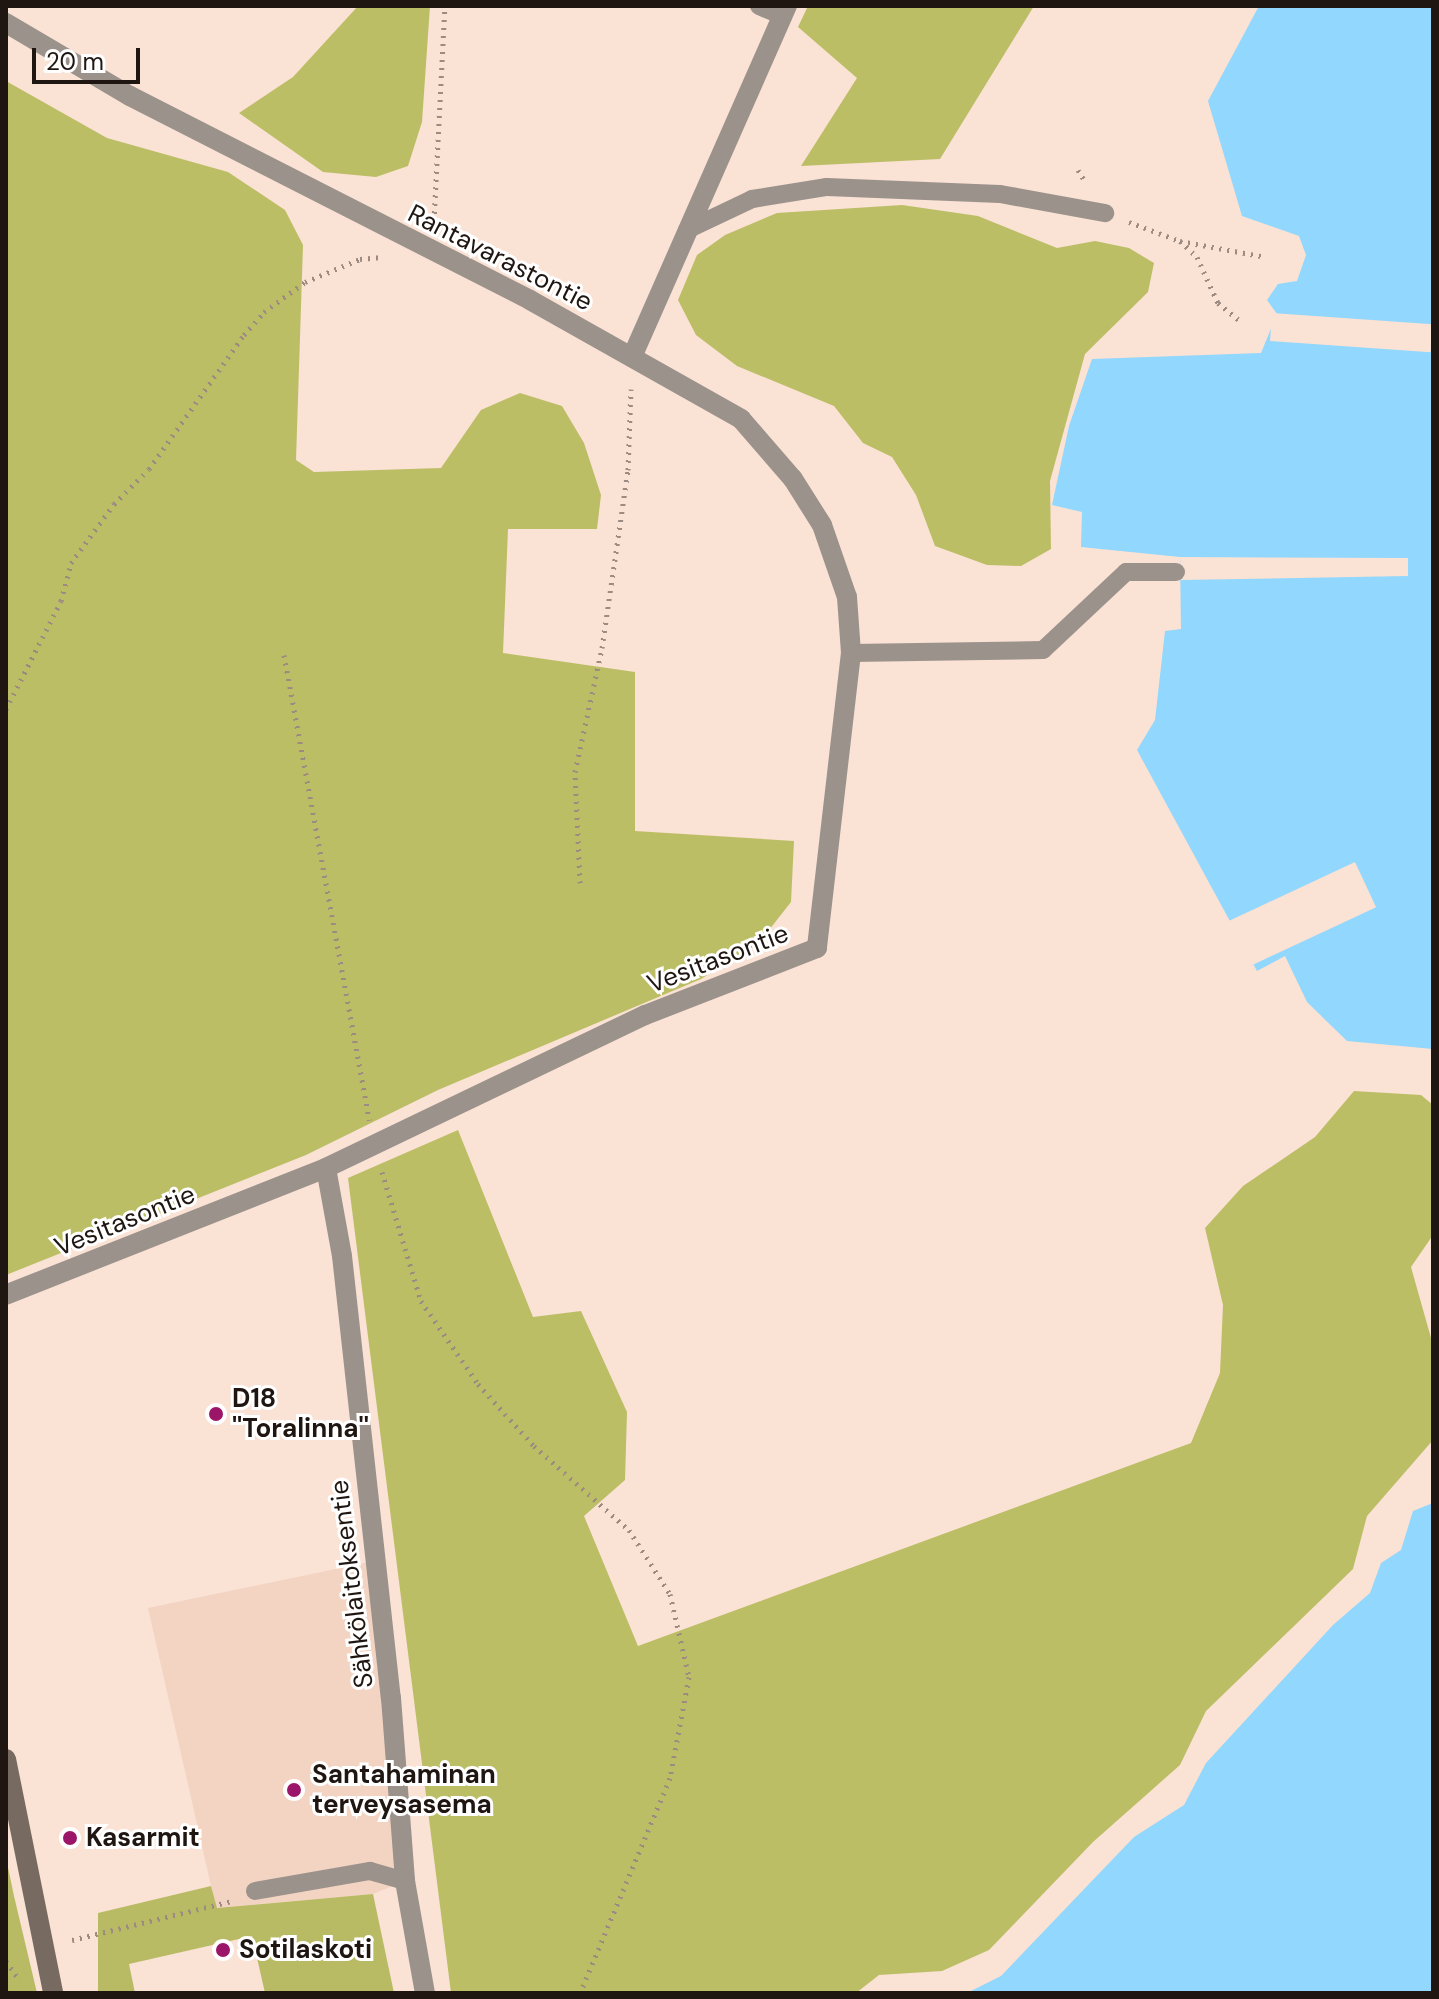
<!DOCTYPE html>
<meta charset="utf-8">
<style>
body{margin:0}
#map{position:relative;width:1439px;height:1999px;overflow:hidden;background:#fae2d4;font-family:"DM Sans",sans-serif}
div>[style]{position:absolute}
.built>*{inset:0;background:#f3d4c3}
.green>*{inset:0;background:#b8bb64}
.forest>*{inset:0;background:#bcbe66}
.water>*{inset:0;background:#91d7fe}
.pier>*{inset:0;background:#fae2d4;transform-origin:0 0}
.path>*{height:5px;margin-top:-2.5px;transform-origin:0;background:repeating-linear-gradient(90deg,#9d8b82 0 2px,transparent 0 8px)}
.lane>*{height:18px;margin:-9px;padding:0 9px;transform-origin:9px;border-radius:9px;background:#9b928c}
.street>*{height:20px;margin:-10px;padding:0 10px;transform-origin:10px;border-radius:10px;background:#9b928c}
.secondary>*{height:20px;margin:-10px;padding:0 10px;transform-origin:10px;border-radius:10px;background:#776a60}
.dots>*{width:22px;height:22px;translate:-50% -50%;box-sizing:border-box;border:4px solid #fff;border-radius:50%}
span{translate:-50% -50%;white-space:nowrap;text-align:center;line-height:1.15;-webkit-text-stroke:6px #fff;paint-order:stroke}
.street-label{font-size:26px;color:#1f1612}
.poi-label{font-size:26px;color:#1f1612;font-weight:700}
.left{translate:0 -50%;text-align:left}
.frame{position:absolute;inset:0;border:8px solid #1f1612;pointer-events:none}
.scale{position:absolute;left:32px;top:48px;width:108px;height:36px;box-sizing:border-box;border:4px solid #1f1612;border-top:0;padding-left:10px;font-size:24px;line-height:28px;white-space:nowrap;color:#1f1612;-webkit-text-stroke:6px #fff;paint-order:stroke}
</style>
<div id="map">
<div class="built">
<div style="clip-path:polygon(374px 1561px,405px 1881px,373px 1894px,216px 1908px,148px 1608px)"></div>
</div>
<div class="green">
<div style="clip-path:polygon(6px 1858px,14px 1896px,37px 1993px,6px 1993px)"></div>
<div style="clip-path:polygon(211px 1886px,217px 1908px,373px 1894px,394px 1993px,265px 1993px,252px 1936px,129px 1964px,135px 1993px,98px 1993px,98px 1913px)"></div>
</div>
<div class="forest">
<div style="clip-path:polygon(358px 6px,430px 6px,422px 122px,408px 166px,376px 177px,323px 172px,239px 113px,293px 77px)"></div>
<div style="clip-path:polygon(808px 6px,1034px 6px,940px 159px,801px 166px,857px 78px,798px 27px)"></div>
<div style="clip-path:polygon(6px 81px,107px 138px,228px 172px,285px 210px,303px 245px,296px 460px,314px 472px,441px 468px,481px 410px,520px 393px,562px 406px,584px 443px,601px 495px,597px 529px,508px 529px,503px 653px,635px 672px,635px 831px,794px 841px,791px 902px,758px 944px,701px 979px,438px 1090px,306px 1155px,6px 1275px)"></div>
<div style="clip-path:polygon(902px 205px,978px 216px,1057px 248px,1095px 241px,1129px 248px,1154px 263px,1148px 292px,1085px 354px,1050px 481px,1051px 549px,1021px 566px,987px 565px,935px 546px,916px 495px,892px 457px,863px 443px,834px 406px,737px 366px,696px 335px,678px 300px,697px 255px,725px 235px,777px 213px)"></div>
<div style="clip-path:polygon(1354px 1091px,1421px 1095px,1433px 1105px,1433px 1235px,1411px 1267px,1433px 1345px,1433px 1440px,1367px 1516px,1353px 1569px,1206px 1711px,1180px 1765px,1093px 1842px,989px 1950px,942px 1971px,879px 1975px,856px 1993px,451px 1993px,348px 1178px,458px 1130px,533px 1317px,581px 1311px,627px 1412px,625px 1480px,584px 1516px,638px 1646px,1191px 1443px,1220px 1373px,1223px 1305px,1205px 1228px,1243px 1186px,1315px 1137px)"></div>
</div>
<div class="water">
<div style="clip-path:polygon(1259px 6px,1433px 6px,1433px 1049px,1347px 1041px,1307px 1002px,1285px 956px,1257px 971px,1137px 750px,1155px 720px,1165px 631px,1181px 629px,1180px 557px,1081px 547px,1082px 512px,1052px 505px,1069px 426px,1092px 359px,1261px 353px,1277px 314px,1267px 300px,1278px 284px,1297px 281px,1306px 255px,1299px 236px,1242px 216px,1208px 101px)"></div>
<div style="clip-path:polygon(1433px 1503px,1433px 1993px,967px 1993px,1001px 1976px,1134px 1837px,1184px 1805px,1206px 1763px,1333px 1625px,1370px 1593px,1381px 1563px,1401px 1550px,1413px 1511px)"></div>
</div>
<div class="pier">
<div style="left:1272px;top:313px;width:161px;height:28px;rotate:4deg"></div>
<div style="clip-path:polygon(1180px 557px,1408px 558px,1408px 576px,1181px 580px)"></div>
<div style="left:1355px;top:862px;width:50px;height:143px;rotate:65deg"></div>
</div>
<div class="path">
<div style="left:1078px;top:170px;width:15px;rotate:58deg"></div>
<div style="left:434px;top:221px;width:215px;rotate:-87.1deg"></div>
<div style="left:1129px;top:222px;width:54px;rotate:20.4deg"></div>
<div style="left:1180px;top:241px;width:23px;rotate:43deg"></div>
<div style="left:1197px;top:257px;width:51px;rotate:65.5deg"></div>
<div style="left:1218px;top:303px;width:27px;rotate:39deg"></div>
<div style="left:1180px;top:241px;width:87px;rotate:10.5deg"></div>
<div style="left:284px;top:655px;width:473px;rotate:79.6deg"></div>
<div style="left:6px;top:709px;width:121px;rotate:-63deg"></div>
<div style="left:61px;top:601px;width:39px;rotate:-75deg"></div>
<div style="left:71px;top:563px;width:73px;rotate:-53.9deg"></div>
<div style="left:114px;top:504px;width:49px;rotate:-45deg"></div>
<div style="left:149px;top:469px;width:164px;rotate:-54.7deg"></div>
<div style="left:244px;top:335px;width:30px;rotate:-49deg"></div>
<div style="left:264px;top:312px;width:51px;rotate:-36.2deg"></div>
<div style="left:305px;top:282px;width:60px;rotate:-22.7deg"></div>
<div style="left:360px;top:259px;width:22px;rotate:-5deg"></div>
<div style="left:580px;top:883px;width:111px;rotate:-92.6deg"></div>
<div style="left:575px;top:772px;width:127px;rotate:-77.7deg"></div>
<div style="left:602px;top:648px;width:180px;rotate:-81.7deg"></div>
<div style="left:628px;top:470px;width:81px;rotate:-87.9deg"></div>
<div style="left:382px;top:1172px;width:135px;rotate:73.2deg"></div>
<div style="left:421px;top:1301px;width:101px;rotate:55.5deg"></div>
<div style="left:478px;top:1384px;width:84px;rotate:47.9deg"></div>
<div style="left:534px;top:1446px;width:127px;rotate:41.5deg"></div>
<div style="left:629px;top:1530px;width:76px;rotate:57.4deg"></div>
<div style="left:670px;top:1594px;width:85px;rotate:77.1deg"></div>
<div style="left:689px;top:1677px;width:103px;rotate:100.7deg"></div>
<div style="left:670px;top:1778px;width:233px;rotate:112.7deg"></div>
<div style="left:72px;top:1940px;width:165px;rotate:-13.7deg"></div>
<div style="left:6px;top:1961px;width:24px;rotate:55deg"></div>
</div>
<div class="lane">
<div style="left:759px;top:6px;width:25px;rotate:23deg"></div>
<div style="left:687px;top:230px;width:72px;rotate:-25.5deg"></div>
<div style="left:752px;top:199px;width:76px;rotate:-9.1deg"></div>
<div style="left:827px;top:187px;width:173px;rotate:2.3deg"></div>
<div style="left:1000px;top:194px;width:107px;rotate:10.3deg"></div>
<div style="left:851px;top:653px;width:192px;rotate:-0.9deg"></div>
<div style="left:1043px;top:650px;width:114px;rotate:-43.2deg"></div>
<div style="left:1126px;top:572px;width:50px"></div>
<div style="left:255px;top:1891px;width:117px;rotate:-9.9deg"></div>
<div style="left:370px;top:1871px;width:36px;rotate:16deg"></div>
</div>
<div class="street">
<div style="left:6px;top:23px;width:144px;rotate:30.5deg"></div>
<div style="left:130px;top:96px;width:449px;rotate:27deg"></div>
<div style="left:530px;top:300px;width:242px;rotate:29.4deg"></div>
<div style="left:741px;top:419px;width:79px;rotate:49.1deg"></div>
<div style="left:793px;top:479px;width:54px;rotate:57.8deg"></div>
<div style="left:822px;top:525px;width:76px;rotate:70.9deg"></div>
<div style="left:847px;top:597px;width:56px;rotate:85.9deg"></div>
<div style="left:851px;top:653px;width:297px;rotate:96.6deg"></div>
<div style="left:817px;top:948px;width:185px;rotate:158.7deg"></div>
<div style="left:645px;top:1015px;width:354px;rotate:154.4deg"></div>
<div style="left:326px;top:1168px;width:344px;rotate:158.4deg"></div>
<div style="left:632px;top:357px;width:384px;rotate:-66.2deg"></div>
<div style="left:326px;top:1168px;width:89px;rotate:79.7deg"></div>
<div style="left:342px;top:1256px;width:445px;rotate:83.7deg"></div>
<div style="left:391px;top:1698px;width:184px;rotate:85.6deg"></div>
<div style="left:405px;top:1881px;width:114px;rotate:79.9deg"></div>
</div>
<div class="secondary">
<div style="left:6px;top:1759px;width:239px;rotate:78.6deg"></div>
</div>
<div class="dots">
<div style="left:216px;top:1414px;background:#9b1668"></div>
<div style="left:294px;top:1790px;background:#9b1668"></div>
<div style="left:70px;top:1838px;background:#9b1668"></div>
<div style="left:223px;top:1950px;background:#9b1668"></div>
</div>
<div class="street-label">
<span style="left:500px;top:258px;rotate:27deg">Rantavarastontie</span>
<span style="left:718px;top:959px;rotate:-21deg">Vesitasontie</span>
<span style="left:125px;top:1221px;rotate:-22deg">Vesitasontie</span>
<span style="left:352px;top:1584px;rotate:-97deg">Sähkölaitoksentie</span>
</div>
<div class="poi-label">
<span class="left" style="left:232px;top:1414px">D18<br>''Toralinna''</span>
<span class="left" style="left:312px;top:1790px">Santahaminan<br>terveysasema</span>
<span class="left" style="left:86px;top:1838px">Kasarmit</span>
<span class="left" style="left:239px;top:1950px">Sotilaskoti</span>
</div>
<div class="frame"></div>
<div class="scale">20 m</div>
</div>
